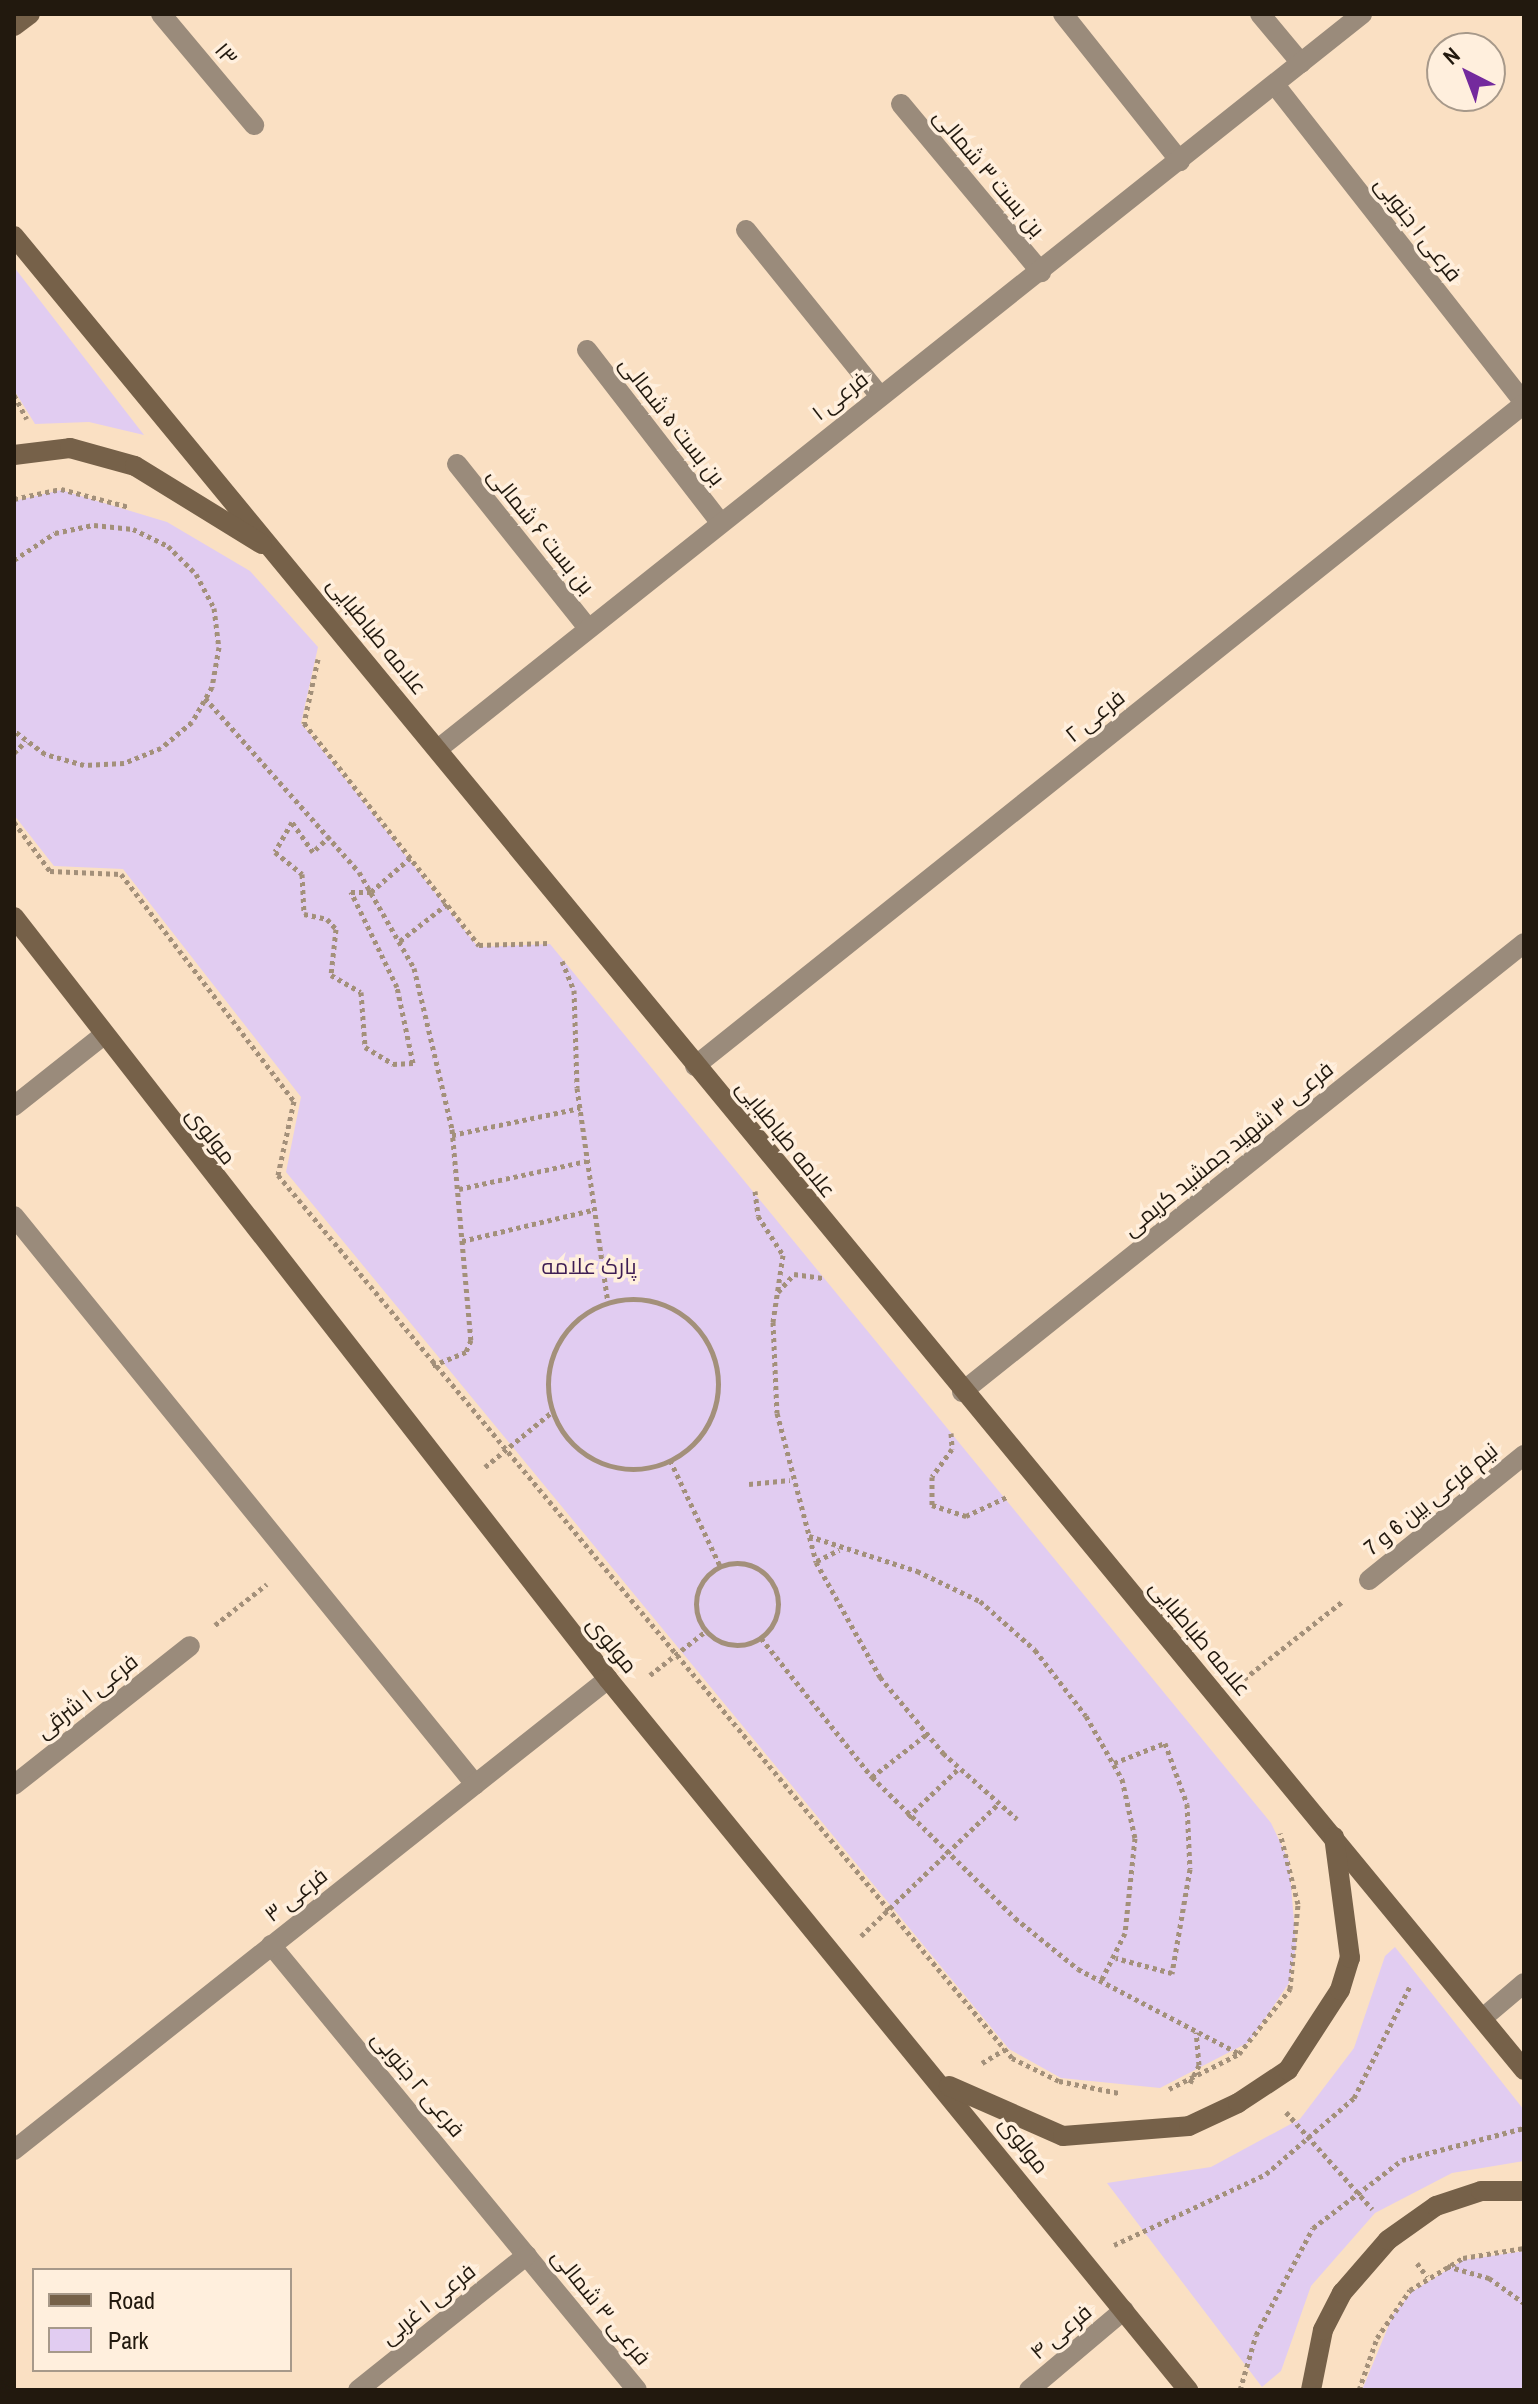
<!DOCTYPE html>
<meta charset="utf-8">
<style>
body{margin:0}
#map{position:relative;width:1538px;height:2404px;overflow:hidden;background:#fae0c3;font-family:"Archivo Narrow",Cairo,sans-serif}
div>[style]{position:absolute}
.green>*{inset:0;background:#e1ccf1}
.path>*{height:5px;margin-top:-2.5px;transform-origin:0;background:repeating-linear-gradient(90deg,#a3907a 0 4px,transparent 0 8px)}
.path>.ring{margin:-2.5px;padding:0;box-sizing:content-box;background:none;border:5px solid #a3907a;border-radius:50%}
.street>*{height:20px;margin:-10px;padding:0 10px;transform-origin:10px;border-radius:10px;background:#9a8b7b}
.secondary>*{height:20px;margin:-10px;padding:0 10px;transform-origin:10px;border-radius:10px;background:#766149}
span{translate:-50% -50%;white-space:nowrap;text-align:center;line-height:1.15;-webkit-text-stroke:7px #ffefdd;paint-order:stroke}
.street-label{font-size:22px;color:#22190e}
.park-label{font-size:22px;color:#3e1d53}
.frame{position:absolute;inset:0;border:16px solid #22190e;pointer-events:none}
.legend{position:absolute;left:32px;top:2268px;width:260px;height:104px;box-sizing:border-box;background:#ffefdd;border:2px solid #a7998a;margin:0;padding:10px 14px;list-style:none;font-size:24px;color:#22190e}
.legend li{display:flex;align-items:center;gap:16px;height:40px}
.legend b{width:40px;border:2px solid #a7998a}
.north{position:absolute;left:1426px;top:32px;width:80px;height:80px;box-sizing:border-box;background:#ffefdd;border:2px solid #a7998a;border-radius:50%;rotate:318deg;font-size:22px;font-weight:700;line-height:32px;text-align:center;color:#22190e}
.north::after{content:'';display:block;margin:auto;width:28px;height:36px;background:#742a9d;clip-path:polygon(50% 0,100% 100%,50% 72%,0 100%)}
</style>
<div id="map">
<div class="green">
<div style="clip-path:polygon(14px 267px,144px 435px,89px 422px,35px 424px,14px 390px)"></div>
<div style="clip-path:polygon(61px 490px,167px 522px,250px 571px,318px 647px,301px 723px,478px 947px,550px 944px,1271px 1823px,1289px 1861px,1296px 1946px,1289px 1983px,1249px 2042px,1160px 2088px,1061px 2078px,1009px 2049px,286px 1172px,301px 1097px,123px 869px,54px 866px,14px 815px,14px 501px)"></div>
<div style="clip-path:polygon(1395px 1947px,1524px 2110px,1524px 2161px,1452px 2173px,1375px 2213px,1311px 2286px,1281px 2371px,1262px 2387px,1107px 2183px,1211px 2167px,1300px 2119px,1354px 2048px,1385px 1956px)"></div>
<div style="clip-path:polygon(1524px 2251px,1524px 2390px,1362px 2390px,1393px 2315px,1413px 2291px,1463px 2260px)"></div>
</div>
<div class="path">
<div style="left:14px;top:395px;width:27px;rotate:62deg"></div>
<div style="left:14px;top:499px;width:48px;rotate:-12deg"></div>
<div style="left:61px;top:489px;width:70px;rotate:14.8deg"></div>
<div style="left:14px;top:560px;width:49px;rotate:-33.4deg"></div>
<div style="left:55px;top:533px;width:40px;rotate:-12deg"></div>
<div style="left:94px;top:525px;width:39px;rotate:6deg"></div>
<div style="left:133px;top:529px;width:39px;rotate:26deg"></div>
<div style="left:168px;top:546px;width:40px;rotate:45deg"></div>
<div style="left:196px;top:574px;width:38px;rotate:62deg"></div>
<div style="left:214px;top:608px;width:39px;rotate:83deg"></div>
<div style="left:219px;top:647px;width:41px;rotate:99.9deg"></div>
<div style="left:212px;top:687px;width:40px;rotate:119.7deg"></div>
<div style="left:192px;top:722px;width:40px;rotate:140deg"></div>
<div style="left:161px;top:748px;width:40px;rotate:158deg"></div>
<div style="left:124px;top:763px;width:40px;rotate:177.1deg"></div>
<div style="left:84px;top:765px;width:41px;rotate:-164.2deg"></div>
<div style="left:45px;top:754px;width:39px;rotate:-143deg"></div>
<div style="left:318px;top:659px;width:66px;rotate:102.3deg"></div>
<div style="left:304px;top:723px;width:283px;rotate:51.8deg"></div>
<div style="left:479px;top:945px;width:69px;rotate:-1.7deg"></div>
<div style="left:205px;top:698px;width:232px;rotate:48.5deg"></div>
<div style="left:359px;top:872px;width:111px;rotate:60.2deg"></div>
<div style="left:414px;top:968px;width:165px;rotate:76.7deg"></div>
<div style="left:452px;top:1129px;width:212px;rotate:84.9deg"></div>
<div style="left:471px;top:1340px;width:13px;rotate:113deg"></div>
<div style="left:466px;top:1352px;width:37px;rotate:158deg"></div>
<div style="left:14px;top:753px;width:17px;rotate:-45deg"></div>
<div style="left:14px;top:822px;width:61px;rotate:53.7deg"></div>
<div style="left:50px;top:871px;width:71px;rotate:2.4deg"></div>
<div style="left:121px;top:874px;width:285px;rotate:52.7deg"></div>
<div style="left:294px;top:1101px;width:76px;rotate:102.2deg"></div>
<div style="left:278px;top:1175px;width:1148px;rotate:50.26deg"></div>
<div style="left:1012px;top:2058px;width:52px;rotate:26.1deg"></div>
<div style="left:1059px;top:2081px;width:61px;rotate:11.3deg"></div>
<div style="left:330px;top:836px;width:23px;rotate:137deg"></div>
<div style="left:313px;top:852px;width:37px;rotate:-125deg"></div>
<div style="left:292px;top:822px;width:34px;rotate:120deg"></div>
<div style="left:275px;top:852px;width:35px;rotate:39deg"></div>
<div style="left:302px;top:874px;width:40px;rotate:87.1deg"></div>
<div style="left:304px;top:914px;width:24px;rotate:12deg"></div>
<div style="left:327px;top:919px;width:13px;rotate:48deg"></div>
<div style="left:336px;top:929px;width:46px;rotate:96.2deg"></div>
<div style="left:331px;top:975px;width:34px;rotate:30deg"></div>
<div style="left:361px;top:992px;width:55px;rotate:85.8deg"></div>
<div style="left:365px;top:1047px;width:33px;rotate:31deg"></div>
<div style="left:393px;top:1064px;width:20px;rotate:-3deg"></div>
<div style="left:413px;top:1063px;width:78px;rotate:-101.9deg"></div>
<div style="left:397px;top:987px;width:106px;rotate:-115.8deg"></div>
<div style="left:351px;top:892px;width:20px"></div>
<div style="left:371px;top:892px;width:52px;rotate:-41.1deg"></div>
<div style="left:400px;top:941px;width:60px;rotate:-38.2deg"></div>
<div style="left:562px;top:961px;width:31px;rotate:68deg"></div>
<div style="left:574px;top:990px;width:98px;rotate:88.2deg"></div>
<div style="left:577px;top:1088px;width:217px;rotate:81.8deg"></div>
<div style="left:452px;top:1135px;width:131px;rotate:-11.9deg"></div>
<div style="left:459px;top:1189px;width:130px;rotate:-12.4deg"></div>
<div style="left:755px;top:1191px;width:25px;rotate:83deg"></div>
<div style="left:758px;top:1216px;width:46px;rotate:57.3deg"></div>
<div style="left:783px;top:1255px;width:68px;rotate:98.5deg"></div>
<div style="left:773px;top:1322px;width:91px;rotate:87.5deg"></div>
<div style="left:777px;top:1413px;width:154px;rotate:75.3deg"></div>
<div style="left:816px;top:1562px;width:132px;rotate:60.9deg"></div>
<div style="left:880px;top:1677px;width:99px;rotate:50.3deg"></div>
<div style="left:943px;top:1753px;width:99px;rotate:41.7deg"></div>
<div style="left:462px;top:1241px;width:134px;rotate:-13.4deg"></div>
<div style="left:778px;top:1292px;width:24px;rotate:-48deg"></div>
<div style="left:794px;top:1274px;width:29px;rotate:8deg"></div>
<div class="ring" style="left:548px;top:1299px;width:165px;height:165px"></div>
<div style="left:951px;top:1433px;width:16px;rotate:86deg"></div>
<div style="left:952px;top:1449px;width:34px;rotate:126deg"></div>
<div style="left:932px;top:1477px;width:28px;rotate:90deg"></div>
<div style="left:932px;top:1505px;width:36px;rotate:18deg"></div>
<div style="left:966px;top:1516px;width:45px;rotate:-24.9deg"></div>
<div style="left:670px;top:1460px;width:117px;rotate:64.7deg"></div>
<div style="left:485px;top:1467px;width:87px;rotate:-39.4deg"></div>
<div style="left:749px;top:1484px;width:41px;rotate:-5.6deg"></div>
<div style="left:809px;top:1536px;width:114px;rotate:18deg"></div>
<div style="left:917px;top:1571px;width:70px;rotate:25.5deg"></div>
<div style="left:980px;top:1601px;width:74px;rotate:41.7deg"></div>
<div style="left:1035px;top:1650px;width:83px;rotate:52.3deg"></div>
<div style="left:1086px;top:1716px;width:73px;rotate:60.3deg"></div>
<div style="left:1122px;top:1779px;width:60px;rotate:77.6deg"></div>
<div style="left:1135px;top:1838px;width:96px;rotate:96deg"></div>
<div style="left:1125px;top:1933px;width:54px;rotate:116.6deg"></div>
<div style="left:817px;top:1561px;width:25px;rotate:-27deg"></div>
<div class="ring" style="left:696px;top:1563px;width:77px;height:77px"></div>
<div style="left:215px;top:1625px;width:66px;rotate:-38.3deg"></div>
<div style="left:761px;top:1638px;width:178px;rotate:51.4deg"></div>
<div style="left:872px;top:1777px;width:201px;rotate:44.6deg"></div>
<div style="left:1015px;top:1918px;width:81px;rotate:39deg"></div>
<div style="left:1078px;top:1969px;width:183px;rotate:27.7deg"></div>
<div style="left:650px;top:1675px;width:71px;rotate:-38.2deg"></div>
<div style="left:1244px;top:1679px;width:126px;rotate:-38.2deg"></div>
<div style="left:1114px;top:1763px;width:55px;rotate:-21.4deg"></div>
<div style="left:1165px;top:1743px;width:65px;rotate:70.2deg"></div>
<div style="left:1187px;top:1804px;width:65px;rotate:87.4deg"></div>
<div style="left:1190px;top:1869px;width:106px;rotate:99.8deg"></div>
<div style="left:1172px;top:1973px;width:58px;rotate:-165deg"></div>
<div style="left:872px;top:1777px;width:70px;rotate:-38deg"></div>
<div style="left:908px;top:1817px;width:69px;rotate:-43.8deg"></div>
<div style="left:861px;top:1936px;width:190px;rotate:-43.9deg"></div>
<div style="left:982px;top:2063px;width:27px;rotate:-31deg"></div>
<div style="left:1190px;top:2083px;width:20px;rotate:-63deg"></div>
<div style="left:1199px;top:2065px;width:33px;rotate:-95deg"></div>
<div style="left:1169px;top:2089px;width:78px;rotate:-26.6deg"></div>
<div style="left:1239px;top:2054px;width:83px;rotate:-51.9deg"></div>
<div style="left:1290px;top:1989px;width:85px;rotate:-84.6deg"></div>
<div style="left:1298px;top:1904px;width:73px;rotate:-104.2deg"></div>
<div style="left:1286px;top:2112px;width:130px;rotate:48.4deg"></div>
<div style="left:1114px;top:2245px;width:168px;rotate:-25deg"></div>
<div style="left:1266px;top:2174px;width:116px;rotate:-40.8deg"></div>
<div style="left:1354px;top:2098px;width:125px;rotate:-63.4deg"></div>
<div style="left:1417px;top:2263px;width:17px;rotate:54deg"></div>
<div style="left:1447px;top:2266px;width:44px;rotate:15.9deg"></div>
<div style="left:1489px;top:2278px;width:43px;rotate:35.5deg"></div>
<div style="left:1240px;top:2390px;width:57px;rotate:-73.8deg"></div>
<div style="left:1256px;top:2335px;width:121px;rotate:-62deg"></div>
<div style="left:1313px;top:2228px;width:112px;rotate:-37.4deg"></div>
<div style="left:1402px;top:2160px;width:126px;rotate:-14.7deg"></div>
<div style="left:1359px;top:2390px;width:55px;rotate:-70.9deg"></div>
<div style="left:1377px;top:2338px;width:58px;rotate:-55.5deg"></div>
<div style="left:1410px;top:2290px;width:62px;rotate:-31.1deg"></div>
<div style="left:1463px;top:2258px;width:62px;rotate:-9.3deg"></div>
</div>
<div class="street">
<div style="left:161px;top:14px;width:145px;rotate:50deg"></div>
<div style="left:1063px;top:14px;width:188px;rotate:51.5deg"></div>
<div style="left:1260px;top:14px;width:64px;rotate:50.1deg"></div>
<div style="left:1275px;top:85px;width:404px;rotate:51.9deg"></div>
<div style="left:901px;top:104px;width:219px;rotate:50.2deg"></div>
<div style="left:746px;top:230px;width:212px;rotate:51.1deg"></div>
<div style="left:587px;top:350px;width:216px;rotate:52.3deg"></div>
<div style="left:457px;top:464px;width:210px;rotate:51.4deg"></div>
<div style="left:438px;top:749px;width:1181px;rotate:-38.5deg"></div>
<div style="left:695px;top:1066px;width:1061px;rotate:-38.61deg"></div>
<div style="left:14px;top:1106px;width:111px;rotate:-38.4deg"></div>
<div style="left:14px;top:1216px;width:732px;rotate:50.94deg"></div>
<div style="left:962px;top:1392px;width:719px;rotate:-38.62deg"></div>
<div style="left:1369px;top:1580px;width:199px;rotate:-38.9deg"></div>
<div style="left:14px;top:1785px;width:224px;rotate:-38.3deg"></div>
<div style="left:271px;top:1945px;width:576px;rotate:50.56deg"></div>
<div style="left:1484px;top:2017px;width:52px;rotate:-40.4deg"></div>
<div style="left:14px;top:2150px;width:758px;rotate:-38.41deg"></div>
<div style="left:358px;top:2390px;width:216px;rotate:-38.6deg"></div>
<div style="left:1029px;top:2390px;width:124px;rotate:-40.1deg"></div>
</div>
<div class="secondary">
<div style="left:14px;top:26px;width:20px;rotate:-37deg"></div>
<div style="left:14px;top:236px;width:2376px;rotate:50.53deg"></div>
<div style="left:14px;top:455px;width:56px;rotate:-7.1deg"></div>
<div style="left:70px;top:448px;width:67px;rotate:15.5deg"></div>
<div style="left:135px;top:466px;width:149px;rotate:31.6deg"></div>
<div style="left:14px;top:917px;width:966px;rotate:52.06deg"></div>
<div style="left:608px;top:1679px;width:918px;rotate:50.79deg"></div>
<div style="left:949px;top:2086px;width:124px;rotate:23.7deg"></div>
<div style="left:1063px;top:2136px;width:126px;rotate:-4.5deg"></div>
<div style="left:1189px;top:2126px;width:54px;rotate:-25.1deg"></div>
<div style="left:1238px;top:2103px;width:60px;rotate:-33.4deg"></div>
<div style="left:1288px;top:2070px;width:95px;rotate:-57deg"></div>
<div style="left:1340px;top:1990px;width:34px;rotate:-73deg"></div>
<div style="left:1350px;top:1958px;width:122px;rotate:-97.5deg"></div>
<div style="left:1311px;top:2390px;width:61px;rotate:-78.7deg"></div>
<div style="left:1323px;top:2330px;width:42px;rotate:-62.8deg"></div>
<div style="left:1342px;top:2293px;width:70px;rotate:-49deg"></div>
<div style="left:1388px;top:2240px;width:59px;rotate:-35.3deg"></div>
<div style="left:1436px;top:2206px;width:47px;rotate:-18.4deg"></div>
<div style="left:1481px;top:2191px;width:43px"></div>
</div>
<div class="street-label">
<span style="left:226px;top:54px;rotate:50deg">۱۳</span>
<span style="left:989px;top:173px;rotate:50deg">بن بست ۳ شمالی</span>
<span style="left:1418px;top:229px;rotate:52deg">فرعی ۱ جنوبی</span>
<span style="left:840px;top:396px;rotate:-38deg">فرعی ۱</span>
<span style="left:672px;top:421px;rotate:52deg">بن بست ۵ شمالی</span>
<span style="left:541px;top:531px;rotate:51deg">بن بست ۶ شمالی</span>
<span style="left:377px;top:636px;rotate:51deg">علامه طباطبایی</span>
<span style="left:1095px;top:716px;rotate:-39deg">فرعی ۲</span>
<span style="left:211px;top:1136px;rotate:52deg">مولوی</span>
<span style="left:786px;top:1139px;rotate:51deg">علامه طباطبایی</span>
<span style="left:1228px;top:1149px;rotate:-39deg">فرعی ۳ شهید جمشید کریمی</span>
<span style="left:1431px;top:1499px;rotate:-39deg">نیم فرعی بین 6 و 7</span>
<span style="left:1200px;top:1638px;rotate:50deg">علامه طباطبایی</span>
<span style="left:612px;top:1645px;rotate:51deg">مولوی</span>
<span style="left:87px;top:1696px;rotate:-38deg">فرعی ۱ شرقی</span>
<span style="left:296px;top:1895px;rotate:-38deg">فرعی ۳</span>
<span style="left:418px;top:2084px;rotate:50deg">فرعی ۲ جنوبی</span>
<span style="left:1024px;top:2145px;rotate:52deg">مولوی</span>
<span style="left:428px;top:2304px;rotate:-39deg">فرعی ۱ غربی</span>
<span style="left:601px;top:2307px;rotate:51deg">فرعی ۳ شمالی</span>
<span style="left:1061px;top:2332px;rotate:-40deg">فرعی ۴</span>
</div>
<div class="park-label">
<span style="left:589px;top:1267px">پارک علامه</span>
</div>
<div class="frame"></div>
<ul class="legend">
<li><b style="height:10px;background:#766149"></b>Road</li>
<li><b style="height:22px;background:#e1ccf1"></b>Park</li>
</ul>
<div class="north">N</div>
</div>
